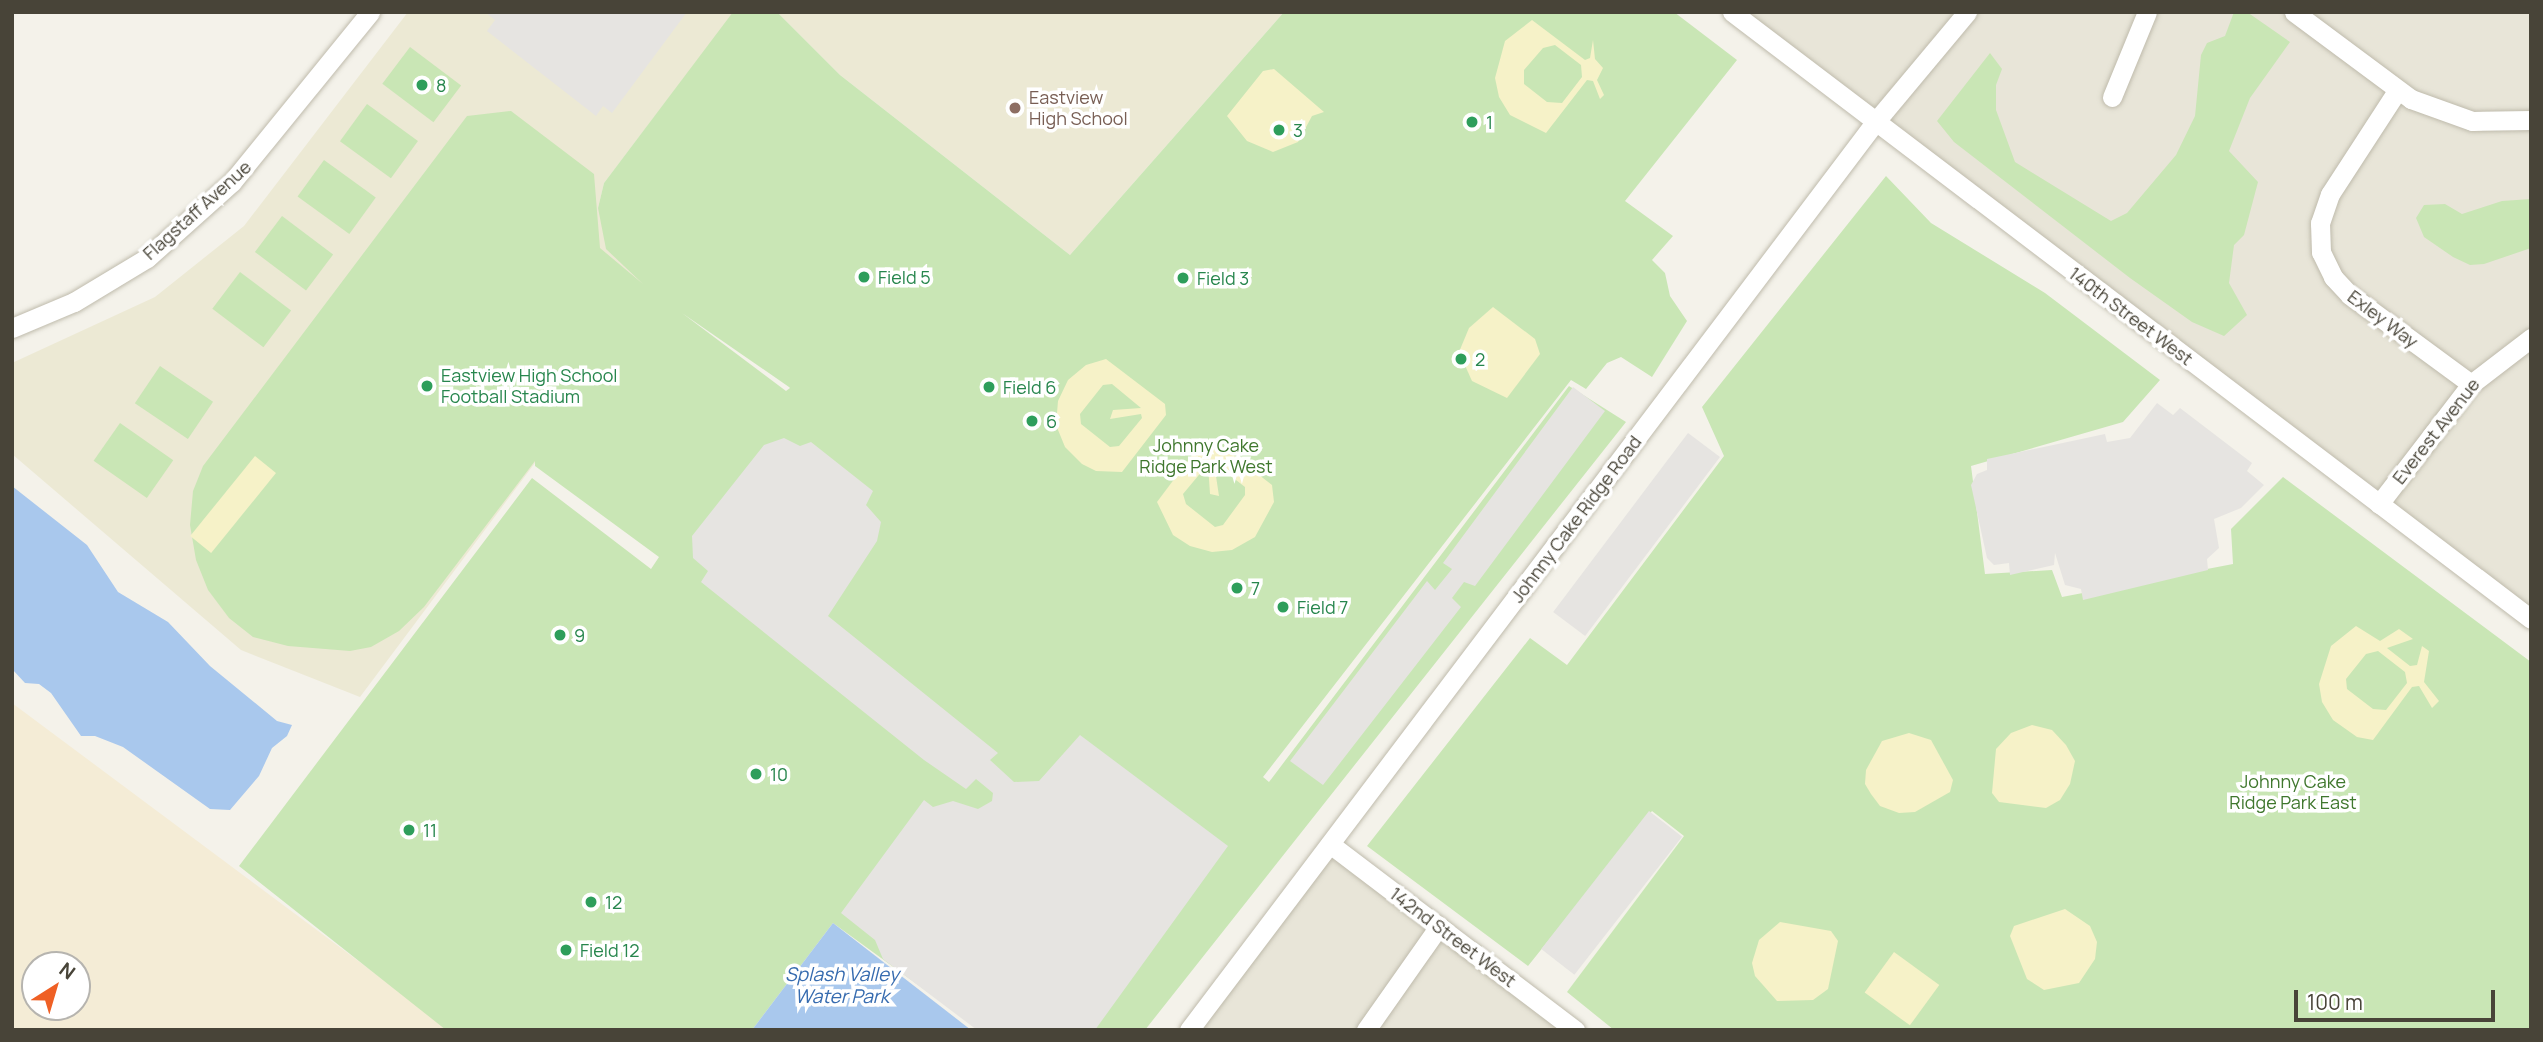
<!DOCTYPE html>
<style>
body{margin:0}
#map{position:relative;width:2543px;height:1042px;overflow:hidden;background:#f4f2ea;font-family:Manrope,sans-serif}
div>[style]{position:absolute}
.residential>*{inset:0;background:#e8e5d8}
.commercial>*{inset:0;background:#f4ecd6}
.education>*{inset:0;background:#ece9d4}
.green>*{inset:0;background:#c9e6b5;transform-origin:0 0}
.sand>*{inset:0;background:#f6f2c8;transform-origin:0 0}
.parking>*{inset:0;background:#e6e4e1;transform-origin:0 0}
.water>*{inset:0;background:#a9c8ed}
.roads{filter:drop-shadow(0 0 2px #bfbbac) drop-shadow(0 0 2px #bfbbac)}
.minor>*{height:19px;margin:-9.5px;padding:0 9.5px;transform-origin:9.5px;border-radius:9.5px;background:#fff}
.dots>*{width:19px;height:19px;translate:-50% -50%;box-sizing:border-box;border:4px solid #fff;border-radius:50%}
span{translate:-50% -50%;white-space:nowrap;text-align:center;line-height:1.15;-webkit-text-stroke:7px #fff;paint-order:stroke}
.leisure-label{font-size:18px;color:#27864d}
.left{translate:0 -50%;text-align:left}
.education-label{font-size:18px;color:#785e54}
.street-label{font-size:18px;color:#484438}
.park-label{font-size:18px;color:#3f772d}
.water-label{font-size:19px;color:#366baf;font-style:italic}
.frame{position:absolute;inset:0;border:14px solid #484438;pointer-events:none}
.north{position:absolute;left:21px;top:951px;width:70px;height:70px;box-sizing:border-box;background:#fff;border:2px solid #b6b4af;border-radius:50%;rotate:37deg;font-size:19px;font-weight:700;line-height:28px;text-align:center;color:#484438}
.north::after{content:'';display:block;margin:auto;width:24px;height:32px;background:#ef6025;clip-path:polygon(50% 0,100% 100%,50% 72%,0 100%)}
.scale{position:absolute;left:2294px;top:990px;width:201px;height:32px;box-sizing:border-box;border:4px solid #484438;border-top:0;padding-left:9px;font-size:21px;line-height:24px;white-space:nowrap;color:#484438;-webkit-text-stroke:5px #fff;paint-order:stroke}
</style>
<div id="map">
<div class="residential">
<div style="clip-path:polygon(1732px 12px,2531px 12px,2531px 619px)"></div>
<div style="clip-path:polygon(1330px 844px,1577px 1030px,1188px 1030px)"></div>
</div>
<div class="commercial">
<div style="clip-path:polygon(evenodd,12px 703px,451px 1030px,12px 1030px,12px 703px,35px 965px,77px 965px,77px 1007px,35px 1007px,35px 965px)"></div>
</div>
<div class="education">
<div style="clip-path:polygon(408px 12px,734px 12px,604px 183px,598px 208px,659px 297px,360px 697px,241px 650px,12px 454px,12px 363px,155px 297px,244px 226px)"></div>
<div style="clip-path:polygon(777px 12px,1284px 12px,1070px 255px,840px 75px)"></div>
</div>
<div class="green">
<div style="clip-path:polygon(evenodd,733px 12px,777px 12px,840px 75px,1070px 255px,1284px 12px,1674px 12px,1737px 60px,1625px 201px,1673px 236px,1652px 260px,1665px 273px,1670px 296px,1687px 321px,1652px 377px,1621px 357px,1607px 363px,1586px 389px,1571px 380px,1263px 777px,1269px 782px,1569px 386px,1626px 422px,1145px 1030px,980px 1030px,833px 923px,752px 1030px,446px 1030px,239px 866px,532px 478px,651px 569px,659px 557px,535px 466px,535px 461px,424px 607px,399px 631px,371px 647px,350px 651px,288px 646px,253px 637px,229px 618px,208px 590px,196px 560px,190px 525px,193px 491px,203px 466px,467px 116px,511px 111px,594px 174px,600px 248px,643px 284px,606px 249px,598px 208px,604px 183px,733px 12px,682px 313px,789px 387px,790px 388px,786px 391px,682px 313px)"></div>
<div style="clip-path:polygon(2234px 12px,2247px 12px,2290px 42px,2250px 98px,2229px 151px,2258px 182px,2244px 235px,2234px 245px,2229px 283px,2247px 315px,2224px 336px,2192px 322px,2130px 278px,1954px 142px,1937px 121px,1990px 53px,2002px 69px,1996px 85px,1996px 110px,2015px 162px,2111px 221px,2127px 213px,2176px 155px,2195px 116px,2201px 55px,2207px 43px,2225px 36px)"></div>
<div style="left:410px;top:47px;width:64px;height:46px;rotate:37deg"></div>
<div style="left:367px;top:104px;width:63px;height:46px;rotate:36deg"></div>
<div style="left:324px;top:160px;width:64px;height:45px;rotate:36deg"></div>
<div style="clip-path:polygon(1886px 176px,1931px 223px,2045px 293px,2160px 380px,2123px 422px,1971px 466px,1985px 574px,2052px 570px,2062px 597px,2233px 564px,2231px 529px,2283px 477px,2531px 662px,2531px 1030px,1614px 1030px,1567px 992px,1684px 836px,1652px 811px,1528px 966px,1367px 846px,1530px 638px,1567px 665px,1724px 456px,1702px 407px)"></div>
<div style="clip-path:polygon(2531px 199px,2531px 248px,2484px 264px,2470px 265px,2453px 257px,2424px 237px,2416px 218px,2424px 205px,2445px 204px,2462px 214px,2502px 201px)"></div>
<div style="left:282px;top:216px;width:64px;height:45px;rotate:37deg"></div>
<div style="left:240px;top:272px;width:64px;height:46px;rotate:37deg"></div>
<div style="left:160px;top:366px;width:64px;height:45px;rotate:34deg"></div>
<div style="left:120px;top:423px;width:65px;height:46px;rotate:35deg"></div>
</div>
<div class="sand">
<div style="clip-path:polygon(evenodd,1532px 20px,1585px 60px,1590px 58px,1593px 40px,1595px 59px,1603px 68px,1597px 80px,1604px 95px,1600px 99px,1593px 81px,1587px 80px,1546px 133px,1510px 115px,1499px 97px,1495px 78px,1505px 41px,1532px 20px,1555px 45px,1581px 65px,1582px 77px,1562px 103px,1547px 102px,1524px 84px,1524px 70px,1543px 48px,1555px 45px)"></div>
<div style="clip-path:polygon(1274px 69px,1324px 112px,1312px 116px,1298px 142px,1273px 152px,1247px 141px,1227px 116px,1263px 71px)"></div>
<div style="clip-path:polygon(1493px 307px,1535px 339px,1540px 354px,1507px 398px,1472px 381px,1459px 352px,1469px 328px)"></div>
<div style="clip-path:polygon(evenodd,1106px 359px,1165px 404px,1166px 415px,1122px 472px,1096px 471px,1082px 464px,1065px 447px,1056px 425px,1058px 401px,1068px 380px,1086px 365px,1106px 359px,1112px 384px,1141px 408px,1113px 410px,1110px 419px,1141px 414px,1142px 418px,1119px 446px,1110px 447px,1081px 424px,1080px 414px,1103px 385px,1112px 384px)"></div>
<div style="clip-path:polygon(evenodd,1214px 440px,1272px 485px,1274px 502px,1255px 537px,1232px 550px,1212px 552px,1190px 546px,1173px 535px,1157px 502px,1202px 442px,1214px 440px,1214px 463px,1245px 487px,1245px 495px,1223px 525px,1215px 527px,1186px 504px,1183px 494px,1208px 464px,1210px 494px,1219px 496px,1214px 463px)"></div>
<div style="left:255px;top:456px;width:27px;height:103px;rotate:39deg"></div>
<div style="clip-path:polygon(evenodd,2356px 626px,2380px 641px,2399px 629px,2413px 639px,2387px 648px,2410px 666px,2417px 665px,2422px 646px,2429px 651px,2424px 682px,2439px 701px,2432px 708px,2419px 686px,2412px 687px,2373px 740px,2357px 737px,2333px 720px,2322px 702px,2319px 684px,2331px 646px,2356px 626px,2378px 651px,2405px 672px,2407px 683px,2386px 710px,2373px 709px,2347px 689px,2346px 679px,2366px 654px,2378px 651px)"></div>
<div style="clip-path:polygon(2032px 725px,2052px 730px,2066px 745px,2075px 761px,2070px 784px,2060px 800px,2046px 808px,1999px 802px,1992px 793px,1996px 749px,2011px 733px)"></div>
<div style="clip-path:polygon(1909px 733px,1931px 740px,1953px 780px,1950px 792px,1915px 812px,1899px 813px,1880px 806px,1871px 794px,1865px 784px,1866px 770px,1882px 741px)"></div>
<div style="clip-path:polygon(2065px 909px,2090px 926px,2097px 942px,2095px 959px,2079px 983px,2044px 990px,2027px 979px,2010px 936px,2014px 926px)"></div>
<div style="clip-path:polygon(1780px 922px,1831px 931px,1838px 941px,1828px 989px,1813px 1000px,1777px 1001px,1755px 976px,1752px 963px,1759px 940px)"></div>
<div style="left:1894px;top:952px;width:56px;height:50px;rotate:36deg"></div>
</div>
<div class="parking">
<div style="clip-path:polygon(485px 12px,687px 12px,612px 113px,603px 106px,596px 116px,487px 31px,495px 20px)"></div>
<div style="clip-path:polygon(1573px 387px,1605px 411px,1475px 586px,1464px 582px,1452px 598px,1461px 607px,1323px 785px,1290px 761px,1427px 581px,1435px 590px,1452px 569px,1443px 563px)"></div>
<div style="clip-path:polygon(2157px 403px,2173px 415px,2180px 408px,2252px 463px,2247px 471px,2264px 485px,2241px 508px,2214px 519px,2219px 548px,2207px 559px,2208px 570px,2083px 600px,2081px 589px,2065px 585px,2055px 553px,2054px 565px,2010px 575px,2009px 563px,1994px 565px,1987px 558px,1971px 485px,1977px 474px,1987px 470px,1987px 459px,2105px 434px,2107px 442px,2130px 438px)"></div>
<div style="left:1688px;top:433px;width:40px;height:224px;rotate:37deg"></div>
<div style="clip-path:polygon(784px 438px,800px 446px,811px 442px,873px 491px,866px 505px,881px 522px,877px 541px,828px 616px,998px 753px,990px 760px,1014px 782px,1039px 781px,1080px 735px,1228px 846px,1095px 1030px,977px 1030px,883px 959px,875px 940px,841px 913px,924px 800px,933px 807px,953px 801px,978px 809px,992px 801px,993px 793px,976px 779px,966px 789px,924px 760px,701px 582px,708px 571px,693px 558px,692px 536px,764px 445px)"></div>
<div style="left:1649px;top:811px;width:42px;height:175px;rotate:38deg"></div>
</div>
<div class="water">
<div style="clip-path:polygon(12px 486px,87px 545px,118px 592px,168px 622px,210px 666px,277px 721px,292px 725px,287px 736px,272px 748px,259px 776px,230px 810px,210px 809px,123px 747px,95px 736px,81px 736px,51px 693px,39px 684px,25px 683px,12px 669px)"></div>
<div style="clip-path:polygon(833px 923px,971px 1030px,752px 1030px)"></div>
</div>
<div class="roads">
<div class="minor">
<div style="left:1732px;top:12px;width:1003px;rotate:37.22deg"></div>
<div style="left:2294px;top:12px;width:146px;rotate:36.6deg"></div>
<div style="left:2411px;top:99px;width:65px;rotate:19.8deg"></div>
<div style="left:2472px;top:121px;width:59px;rotate:-1deg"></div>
<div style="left:2397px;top:91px;width:123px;rotate:123deg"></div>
<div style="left:2330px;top:194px;width:31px;rotate:109deg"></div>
<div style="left:2320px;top:223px;width:29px;rotate:88deg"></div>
<div style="left:2321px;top:252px;width:28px;rotate:64deg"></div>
<div style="left:2333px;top:277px;width:25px;rotate:47deg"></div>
<div style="left:2350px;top:295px;width:150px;rotate:36.3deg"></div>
<div style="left:2112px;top:97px;width:92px;rotate:-67.6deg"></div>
<div style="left:12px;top:328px;width:67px;rotate:-22.8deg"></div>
<div style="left:74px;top:302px;width:85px;rotate:-31.1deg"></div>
<div style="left:147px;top:258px;width:114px;rotate:-41.8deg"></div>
<div style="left:232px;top:182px;width:219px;rotate:-50.9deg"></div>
<div style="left:2379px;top:504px;width:151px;rotate:-52.5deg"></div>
<div style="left:2471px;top:384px;width:76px;rotate:-37.5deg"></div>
<div style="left:1330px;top:844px;width:308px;rotate:37.2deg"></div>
<div style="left:1189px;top:1030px;width:1139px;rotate:-52.92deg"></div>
<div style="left:1876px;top:121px;width:142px;rotate:-50.1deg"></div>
<div style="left:1366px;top:1030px;width:127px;rotate:-54.9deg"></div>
</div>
</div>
<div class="dots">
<div style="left:422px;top:85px;background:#2e9e5b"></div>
<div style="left:1015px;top:108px;background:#8d6e63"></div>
<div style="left:1472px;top:122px;background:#2e9e5b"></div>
<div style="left:1279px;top:130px;background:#2e9e5b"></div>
<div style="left:864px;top:277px;background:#2e9e5b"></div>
<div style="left:1183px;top:278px;background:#2e9e5b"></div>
<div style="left:1461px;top:359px;background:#2e9e5b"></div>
<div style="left:427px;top:386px;background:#2e9e5b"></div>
<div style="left:989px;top:387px;background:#2e9e5b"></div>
<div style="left:1032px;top:421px;background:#2e9e5b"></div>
<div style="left:1237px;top:588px;background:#2e9e5b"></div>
<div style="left:1283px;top:607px;background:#2e9e5b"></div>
<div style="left:560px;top:635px;background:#2e9e5b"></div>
<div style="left:756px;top:774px;background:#2e9e5b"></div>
<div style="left:409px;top:830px;background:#2e9e5b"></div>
<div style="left:591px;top:902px;background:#2e9e5b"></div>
<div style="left:566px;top:950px;background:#2e9e5b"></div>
</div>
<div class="leisure-label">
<span class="left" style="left:436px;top:85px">8</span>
<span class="left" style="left:1486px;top:122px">1</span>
<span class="left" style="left:1293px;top:130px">3</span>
<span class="left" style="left:878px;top:277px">Field 5</span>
<span class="left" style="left:1197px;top:278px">Field 3</span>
<span class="left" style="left:1475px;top:359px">2</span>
<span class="left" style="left:441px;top:386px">Eastview High School<br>Football Stadium</span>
<span class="left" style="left:1003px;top:387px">Field 6</span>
<span class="left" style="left:1046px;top:421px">6</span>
<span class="left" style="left:1251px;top:588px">7</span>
<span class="left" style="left:1297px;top:607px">Field 7</span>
<span class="left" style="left:574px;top:635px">9</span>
<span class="left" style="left:770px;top:774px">10</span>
<span class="left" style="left:423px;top:830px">11</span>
<span class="left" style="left:605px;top:902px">12</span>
<span class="left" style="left:580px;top:950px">Field 12</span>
</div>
<div class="education-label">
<span class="left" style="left:1029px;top:108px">Eastview<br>High School</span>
</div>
<div class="street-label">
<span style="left:197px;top:210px;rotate:-42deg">Flagstaff Avenue</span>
<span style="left:2131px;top:316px;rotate:37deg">140th Street West</span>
<span style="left:2383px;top:319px;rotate:37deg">Exley Way</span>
<span style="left:2436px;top:431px;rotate:-52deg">Everest Avenue</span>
<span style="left:1576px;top:519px;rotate:-53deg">Johnny Cake Ridge Road</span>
<span style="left:1453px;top:937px;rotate:37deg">142nd Street West</span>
</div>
<div class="park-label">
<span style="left:1206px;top:456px">Johnny Cake<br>Ridge Park West</span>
<span style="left:2293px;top:792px">Johnny Cake<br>Ridge Park East</span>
</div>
<div class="water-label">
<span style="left:842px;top:986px">Splash Valley<br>Water Park</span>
</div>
<div class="frame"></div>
<div class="north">N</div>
<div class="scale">100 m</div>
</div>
